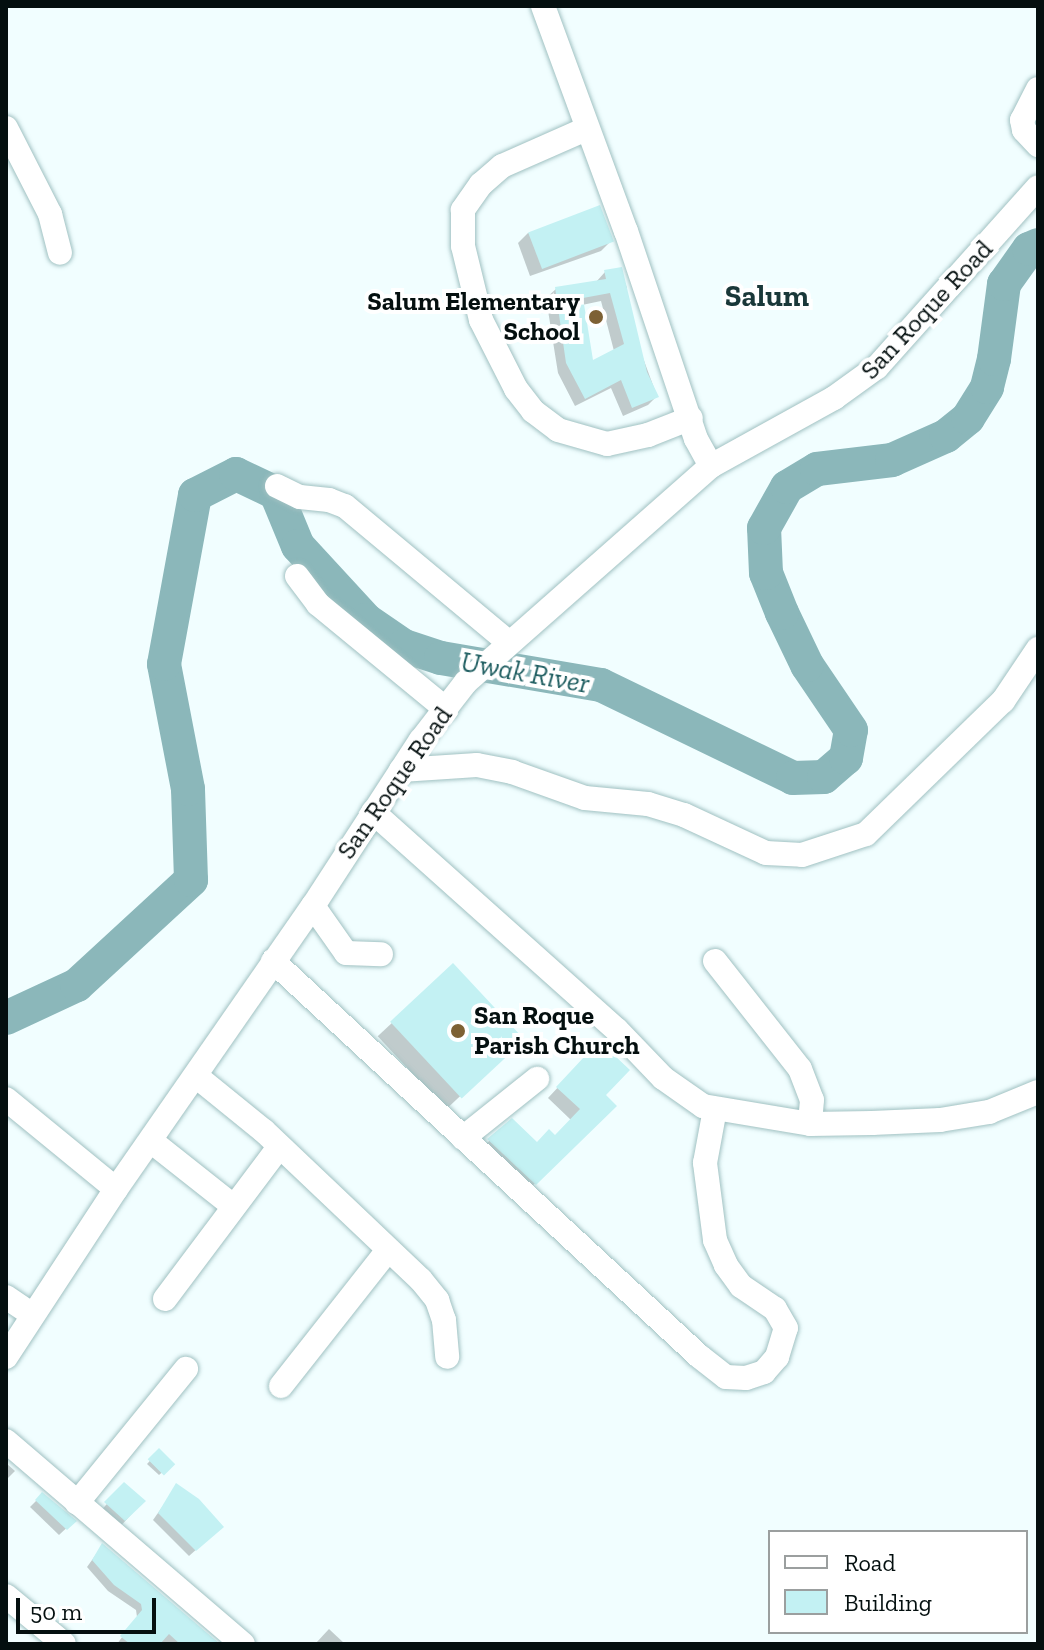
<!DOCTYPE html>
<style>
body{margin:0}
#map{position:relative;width:1044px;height:1650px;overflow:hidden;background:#f1feff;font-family:"Zilla Slab",serif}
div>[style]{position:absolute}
.shadow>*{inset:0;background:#0003;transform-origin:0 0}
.river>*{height:34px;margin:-17px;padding:0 17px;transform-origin:17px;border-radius:17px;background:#8bb7ba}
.building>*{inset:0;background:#c3f1f3;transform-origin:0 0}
.roads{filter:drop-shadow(0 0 2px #a0c1c2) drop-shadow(0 0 2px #a0c1c2)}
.minor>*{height:24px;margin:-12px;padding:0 12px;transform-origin:12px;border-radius:12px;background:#fff}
.dots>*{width:22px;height:22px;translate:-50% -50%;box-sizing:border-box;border:4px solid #fff;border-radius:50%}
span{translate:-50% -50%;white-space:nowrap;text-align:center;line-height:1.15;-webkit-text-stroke:8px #fff;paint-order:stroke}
.poi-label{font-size:26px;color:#040f0f;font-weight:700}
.right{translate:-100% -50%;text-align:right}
.left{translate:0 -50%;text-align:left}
.street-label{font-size:26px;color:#040f0f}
.water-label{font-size:28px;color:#1e5d60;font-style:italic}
.quarter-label{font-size:30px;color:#1a3839;font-weight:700}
.frame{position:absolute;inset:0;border:8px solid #040f0f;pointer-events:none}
.legend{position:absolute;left:768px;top:1530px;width:260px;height:104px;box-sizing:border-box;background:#fff;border:2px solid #9b9f9f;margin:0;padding:10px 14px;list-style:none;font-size:24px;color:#040f0f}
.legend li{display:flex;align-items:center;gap:16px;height:40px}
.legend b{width:40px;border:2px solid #9b9f9f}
.scale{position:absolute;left:16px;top:1598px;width:140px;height:36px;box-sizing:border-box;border:4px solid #040f0f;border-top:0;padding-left:10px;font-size:24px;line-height:28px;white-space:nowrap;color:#040f0f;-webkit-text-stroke:6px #fff;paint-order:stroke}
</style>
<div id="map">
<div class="shadow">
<div style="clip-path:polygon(528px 233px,611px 241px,601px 251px,530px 276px,518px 243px)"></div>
<div style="clip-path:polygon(evenodd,620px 269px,627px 288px,625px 291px,632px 328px,657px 396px,648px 405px,623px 416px,611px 388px,575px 406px,558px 373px,546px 298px,556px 289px,596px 282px,605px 272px,620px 269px,601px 301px,614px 351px,591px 364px,582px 305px,601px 301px)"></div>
<div style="left:453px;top:966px;width:100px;height:103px;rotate:47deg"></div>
<div style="clip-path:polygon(589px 1054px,603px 1095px,615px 1106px,525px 1193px,479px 1150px,512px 1121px,537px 1145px,555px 1137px,571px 1120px,548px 1098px)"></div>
<div style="clip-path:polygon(159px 1451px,172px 1464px,159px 1475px,147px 1464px)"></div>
<div style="clip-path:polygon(6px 1463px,15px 1471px,6px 1480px)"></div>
<div style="left:124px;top:1485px;width:25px;height:34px;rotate:42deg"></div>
<div style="clip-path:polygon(177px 1486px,215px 1533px,189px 1556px,153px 1520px)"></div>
<div style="clip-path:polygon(42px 1495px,74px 1521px,59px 1535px,30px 1507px)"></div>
<div style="clip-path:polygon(102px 1546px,219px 1644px,117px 1644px,137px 1617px,136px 1610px,108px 1591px,87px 1567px)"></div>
<div style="clip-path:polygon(329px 1629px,345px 1644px,315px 1644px)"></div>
</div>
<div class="river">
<div style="left:6px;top:1018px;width:78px;rotate:-24.9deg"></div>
<div style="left:77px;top:985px;width:155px;rotate:-42.6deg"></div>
<div style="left:191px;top:880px;width:91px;rotate:-91.9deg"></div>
<div style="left:188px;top:789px;width:127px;rotate:-100.9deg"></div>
<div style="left:164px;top:664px;width:172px;rotate:-79.6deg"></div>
<div style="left:195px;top:495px;width:46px;rotate:-27.1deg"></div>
<div style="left:236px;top:474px;width:44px;rotate:25.4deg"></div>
<div style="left:276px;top:493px;width:57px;rotate:67.5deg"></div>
<div style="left:298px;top:546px;width:100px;rotate:47.4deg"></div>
<div style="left:366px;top:620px;width:46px;rotate:34.4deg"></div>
<div style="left:404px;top:646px;width:39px;rotate:18deg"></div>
<div style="left:441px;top:658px;width:162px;rotate:9.6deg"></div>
<div style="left:601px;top:685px;width:213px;rotate:25.8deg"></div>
<div style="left:793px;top:778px;width:31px;rotate:-2deg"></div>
<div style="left:824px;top:777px;width:29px;rotate:-41deg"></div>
<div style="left:846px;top:758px;width:28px;rotate:-80deg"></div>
<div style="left:851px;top:730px;width:78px;rotate:-124.1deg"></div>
<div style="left:807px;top:665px;width:58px;rotate:-115.7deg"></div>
<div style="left:782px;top:613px;width:43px;rotate:-111.8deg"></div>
<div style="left:766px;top:573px;width:45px;rotate:-92.5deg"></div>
<div style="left:764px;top:528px;width:47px;rotate:-60.7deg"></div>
<div style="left:787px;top:487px;width:35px;rotate:-31deg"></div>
<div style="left:817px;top:469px;width:76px;rotate:-6.8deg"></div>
<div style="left:892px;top:460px;width:59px;rotate:-24deg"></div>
<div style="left:946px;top:436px;width:28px;rotate:-39deg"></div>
<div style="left:968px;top:418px;width:36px;rotate:-58deg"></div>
<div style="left:987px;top:387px;width:29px;rotate:-76deg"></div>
<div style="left:994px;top:359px;width:76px;rotate:-82.4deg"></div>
<div style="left:1004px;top:284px;width:43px;rotate:-54.5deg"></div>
<div style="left:1029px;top:249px;width:10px;rotate:-24deg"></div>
</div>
<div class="building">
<div style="left:600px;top:205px;width:39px;height:77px;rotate:69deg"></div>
<div style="clip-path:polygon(evenodd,622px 267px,647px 372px,659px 397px,632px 408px,621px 380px,585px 399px,566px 363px,555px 287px,606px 279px,604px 270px,622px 267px,610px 293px,624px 344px,593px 360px,583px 298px,610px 293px)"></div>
<div style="left:453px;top:963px;width:105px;height:86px;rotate:47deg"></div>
<div style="clip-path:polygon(599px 1041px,630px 1070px,606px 1095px,617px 1106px,536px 1185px,487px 1139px,512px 1118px,537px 1142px,549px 1129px,555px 1135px,580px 1109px,556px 1087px)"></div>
<div style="left:159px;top:1448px;width:23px;height:16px;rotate:45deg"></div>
<div style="clip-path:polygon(124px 1482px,146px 1501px,125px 1521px,104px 1502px)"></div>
<div style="clip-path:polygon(176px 1483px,199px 1499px,224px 1527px,196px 1551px,158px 1513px)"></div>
<div style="clip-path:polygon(42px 1492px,77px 1521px,67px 1530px,35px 1500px)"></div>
<div style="clip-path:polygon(102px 1543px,220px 1644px,180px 1644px,169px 1634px,160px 1644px,130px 1644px,120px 1636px,142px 1610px,141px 1604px,114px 1585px,92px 1560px)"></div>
</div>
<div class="roads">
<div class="minor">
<div style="left:543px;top:6px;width:240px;rotate:69.8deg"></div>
<div style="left:626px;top:231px;width:219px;rotate:71.4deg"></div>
<div style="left:696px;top:439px;width:31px;rotate:61deg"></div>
<div style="left:1038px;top:89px;width:35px;rotate:117deg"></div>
<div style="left:1022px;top:120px;width:10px;rotate:79deg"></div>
<div style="left:1024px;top:130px;width:21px;rotate:47deg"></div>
<div style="left:6px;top:128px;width:97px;rotate:62.9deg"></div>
<div style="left:50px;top:214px;width:40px;rotate:75.6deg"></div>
<div style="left:586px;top:129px;width:92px;rotate:156.2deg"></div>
<div style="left:502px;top:166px;width:28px;rotate:139deg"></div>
<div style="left:481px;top:184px;width:32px;rotate:125deg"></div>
<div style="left:463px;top:210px;width:36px;rotate:90deg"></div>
<div style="left:463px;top:246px;width:76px;rotate:76.3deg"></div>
<div style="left:481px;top:320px;width:77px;rotate:63.1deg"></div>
<div style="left:516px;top:389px;width:28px;rotate:52deg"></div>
<div style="left:533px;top:411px;width:31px;rotate:37deg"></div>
<div style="left:558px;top:430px;width:51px;rotate:15.9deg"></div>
<div style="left:607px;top:444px;width:42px;rotate:-12.4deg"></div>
<div style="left:648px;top:435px;width:46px;rotate:-21.6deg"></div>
<div style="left:277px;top:486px;width:25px;rotate:26deg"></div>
<div style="left:300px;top:497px;width:29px;rotate:6deg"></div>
<div style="left:329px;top:500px;width:17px;rotate:21deg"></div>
<div style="left:345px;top:506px;width:212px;rotate:39.8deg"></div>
<div style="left:297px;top:576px;width:35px;rotate:53deg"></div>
<div style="left:318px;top:604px;width:166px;rotate:39.4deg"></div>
<div style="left:401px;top:770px;width:76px;rotate:-3.8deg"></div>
<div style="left:477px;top:765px;width:36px;rotate:11deg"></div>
<div style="left:512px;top:772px;width:77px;rotate:19.6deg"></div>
<div style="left:585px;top:798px;width:63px;rotate:5.4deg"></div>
<div style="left:648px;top:804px;width:38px;rotate:17deg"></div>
<div style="left:684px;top:815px;width:90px;rotate:24.9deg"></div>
<div style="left:766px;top:853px;width:36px;rotate:3deg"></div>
<div style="left:802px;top:855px;width:67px;rotate:-18.2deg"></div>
<div style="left:866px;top:834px;width:191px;rotate:-44.2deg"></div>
<div style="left:1003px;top:701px;width:63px;rotate:-56.1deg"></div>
<div style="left:373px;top:812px;width:327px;rotate:41.8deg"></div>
<div style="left:617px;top:1030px;width:66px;rotate:46.2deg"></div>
<div style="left:663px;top:1078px;width:49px;rotate:35deg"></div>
<div style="left:703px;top:1106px;width:109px;rotate:9.5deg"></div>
<div style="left:810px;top:1124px;width:62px;rotate:-0.9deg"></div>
<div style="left:872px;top:1123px;width:68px;rotate:-2.5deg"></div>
<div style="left:940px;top:1120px;width:50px;rotate:-9.3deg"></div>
<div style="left:989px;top:1112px;width:53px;rotate:-22.2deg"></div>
<div style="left:313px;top:906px;width:57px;rotate:54.9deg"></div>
<div style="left:346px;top:953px;width:35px;rotate:2deg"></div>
<div style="left:273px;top:961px;width:581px;rotate:42.84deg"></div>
<div style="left:699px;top:1356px;width:34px;rotate:38deg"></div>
<div style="left:726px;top:1377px;width:20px;rotate:3deg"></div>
<div style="left:746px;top:1378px;width:19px;rotate:-18deg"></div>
<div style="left:764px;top:1372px;width:20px;rotate:-49deg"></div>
<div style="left:777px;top:1357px;width:30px;rotate:-73deg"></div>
<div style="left:786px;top:1328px;width:22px;rotate:-120deg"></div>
<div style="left:775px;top:1309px;width:41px;rotate:-145.9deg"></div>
<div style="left:741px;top:1286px;width:26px;rotate:-126deg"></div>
<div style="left:726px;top:1265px;width:27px;rotate:-114deg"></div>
<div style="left:715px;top:1240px;width:78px;rotate:-97.4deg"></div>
<div style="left:705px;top:1163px;width:55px;rotate:-79.5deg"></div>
<div style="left:715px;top:961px;width:137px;rotate:51.8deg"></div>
<div style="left:800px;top:1069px;width:33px;rotate:69deg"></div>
<div style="left:812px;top:1100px;width:24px;rotate:95deg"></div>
<div style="left:196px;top:1076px;width:87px;rotate:39deg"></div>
<div style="left:264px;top:1131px;width:216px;rotate:43.5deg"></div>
<div style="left:421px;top:1280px;width:26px;rotate:51deg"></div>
<div style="left:437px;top:1300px;width:21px;rotate:71deg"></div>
<div style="left:444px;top:1320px;width:37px;rotate:85deg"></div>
<div style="left:6px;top:1099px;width:142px;rotate:39.3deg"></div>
<div style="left:463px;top:1138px;width:95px;rotate:-38.6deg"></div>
<div style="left:151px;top:1141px;width:105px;rotate:38.4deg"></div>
<div style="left:6px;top:1297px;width:32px;rotate:34deg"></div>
<div style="left:165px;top:1299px;width:190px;rotate:-53.1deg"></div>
<div style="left:6px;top:1357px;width:201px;rotate:-56.8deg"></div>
<div style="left:116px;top:1189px;width:345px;rotate:-55.2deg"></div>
<div style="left:313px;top:906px;width:198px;rotate:-57deg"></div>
<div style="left:421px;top:740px;width:73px;rotate:-52.2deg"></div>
<div style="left:466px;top:682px;width:327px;rotate:-41.4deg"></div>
<div style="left:711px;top:466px;width:141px;rotate:-28.9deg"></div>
<div style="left:834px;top:398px;width:53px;rotate:-35.8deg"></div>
<div style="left:877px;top:367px;width:241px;rotate:-48.2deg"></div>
<div style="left:281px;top:1386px;width:173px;rotate:-51.8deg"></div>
<div style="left:6px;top:1441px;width:312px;rotate:40.6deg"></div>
<div style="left:77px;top:1503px;width:173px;rotate:-50.9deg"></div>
<div style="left:6px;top:1596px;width:75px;rotate:39.6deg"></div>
</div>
</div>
<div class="dots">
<div style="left:596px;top:317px;background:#7d6134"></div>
<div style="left:458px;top:1031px;background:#7d6134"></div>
</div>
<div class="poi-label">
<span class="right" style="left:580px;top:317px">Salum Elementary<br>School</span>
<span class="left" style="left:474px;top:1031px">San Roque<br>Parish Church</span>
</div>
<div class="street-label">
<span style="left:927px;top:310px;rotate:-47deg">San Roque Road</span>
<span style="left:395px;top:783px;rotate:-55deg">San Roque Road</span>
</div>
<div class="water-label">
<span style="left:525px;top:673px;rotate:10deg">Uwak River</span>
</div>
<div class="quarter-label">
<span style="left:767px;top:296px">Salum</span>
</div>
<div class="frame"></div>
<ul class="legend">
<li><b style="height:10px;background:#fff"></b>Road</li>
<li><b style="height:22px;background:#c3f1f3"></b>Building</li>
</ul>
<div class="scale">50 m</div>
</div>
